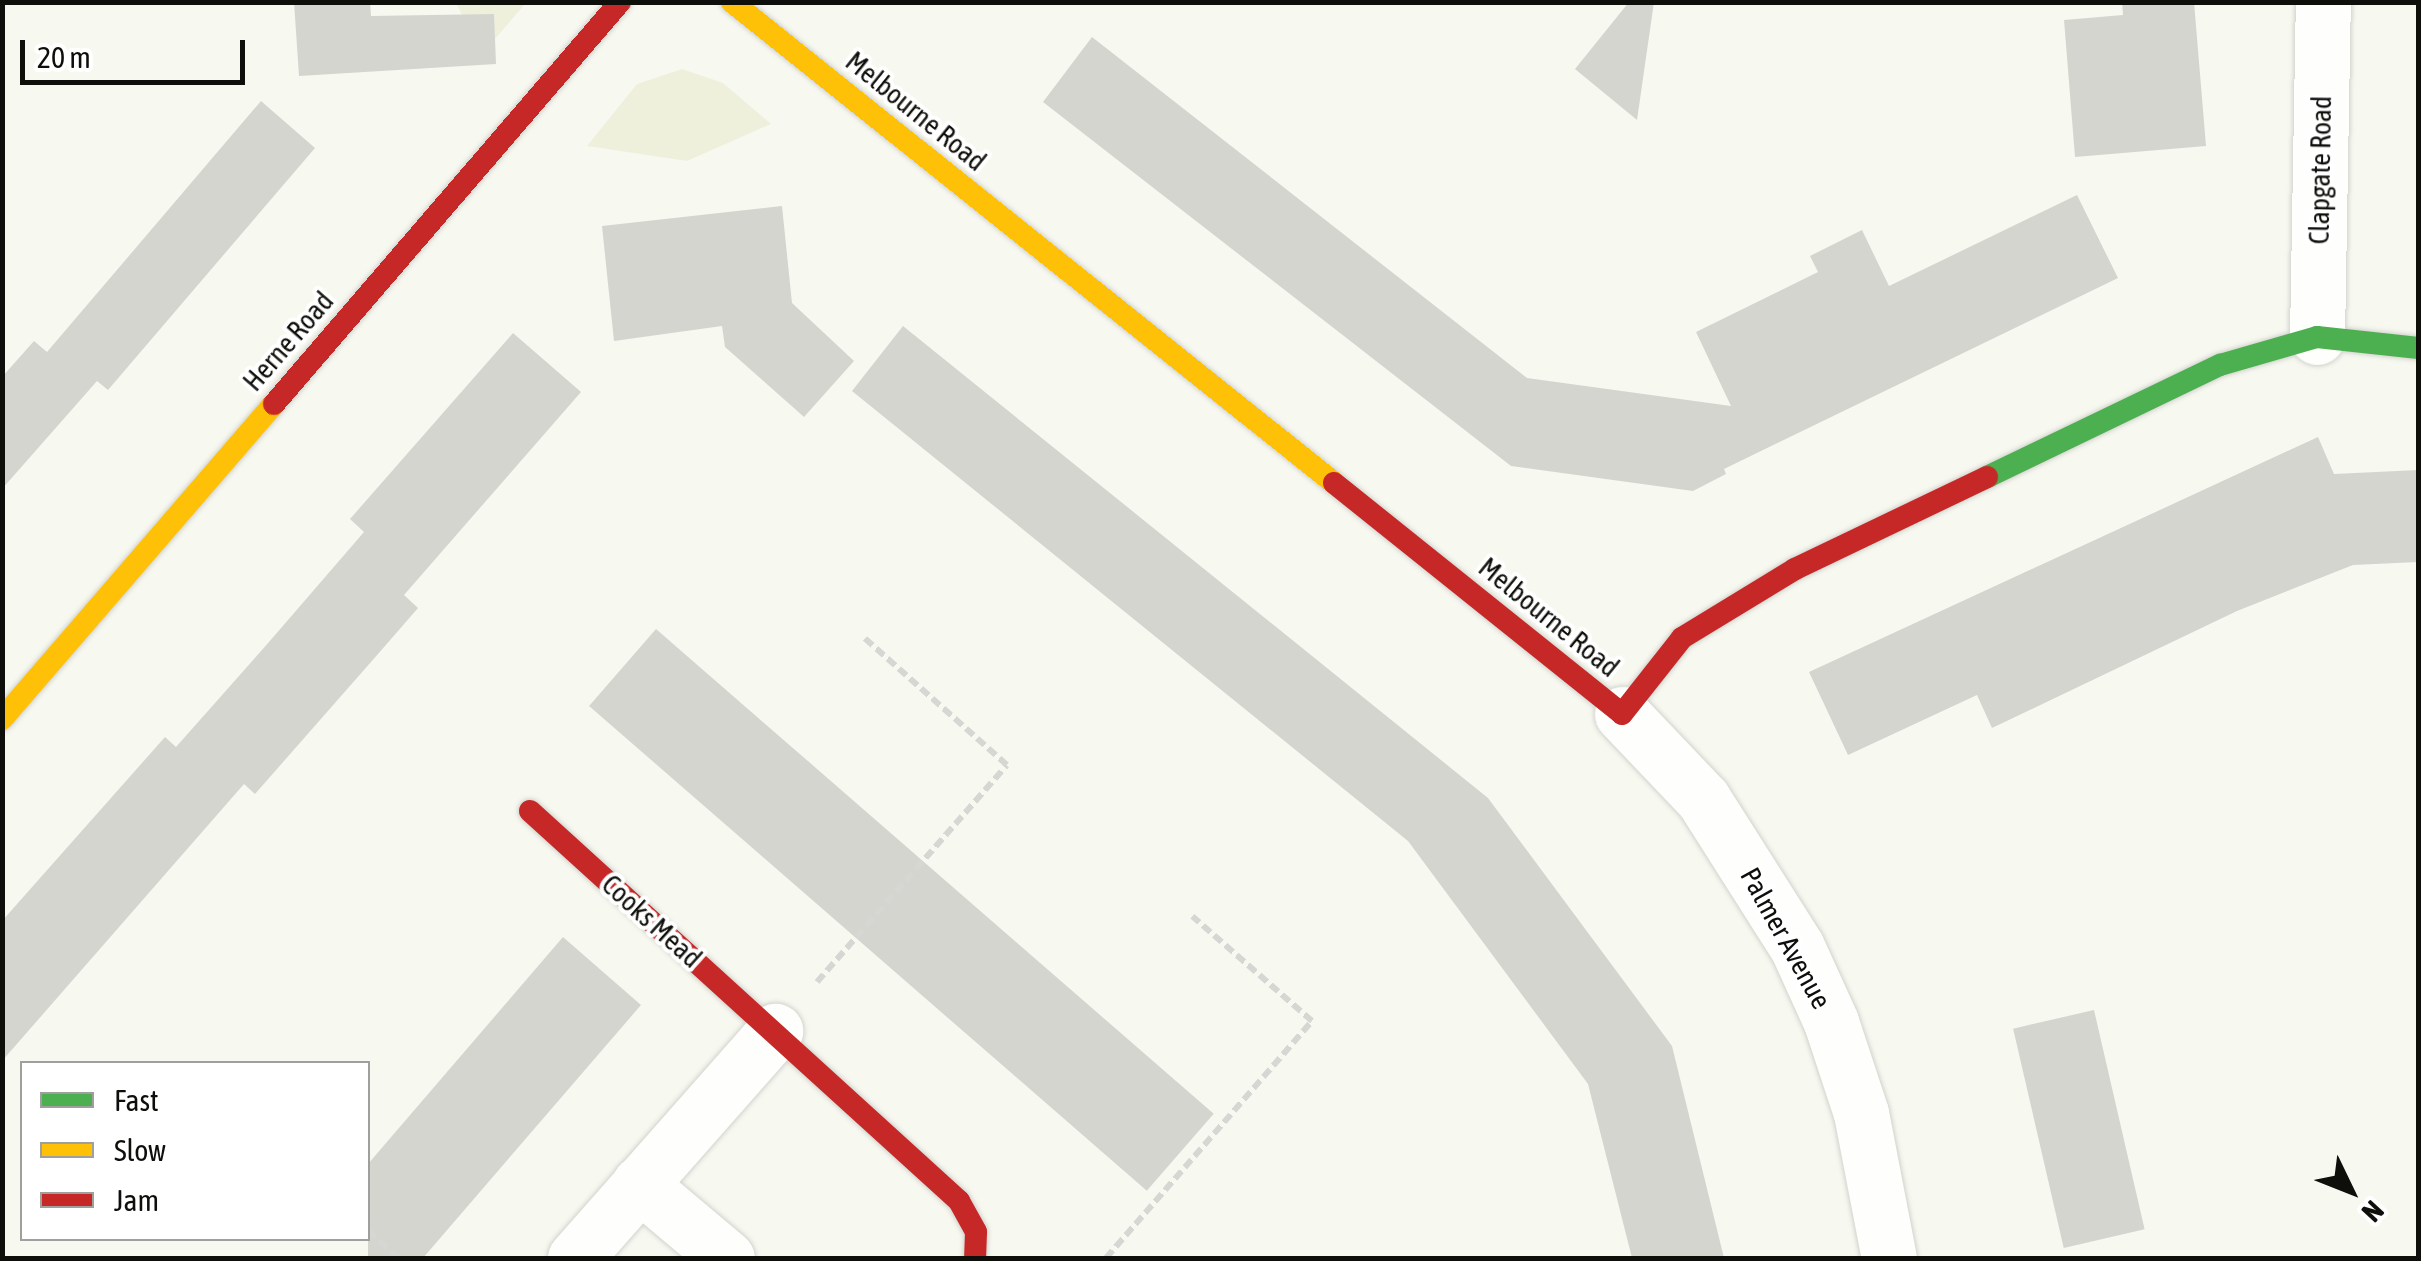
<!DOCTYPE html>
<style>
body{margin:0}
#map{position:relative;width:2421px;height:1261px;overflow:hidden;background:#f7f8f0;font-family:"Asap Condensed",sans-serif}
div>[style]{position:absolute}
.green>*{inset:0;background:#eff0dc}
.building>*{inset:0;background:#d4d5cf;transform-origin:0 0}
.path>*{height:6px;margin-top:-3px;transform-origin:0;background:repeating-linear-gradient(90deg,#d6d6d3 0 10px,transparent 0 15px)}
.roads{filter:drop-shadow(0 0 2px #d2d3cd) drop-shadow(0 0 2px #d2d3cd)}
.street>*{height:55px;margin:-27.5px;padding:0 27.5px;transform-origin:27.5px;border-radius:27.5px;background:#fefefd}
.fast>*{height:22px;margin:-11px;padding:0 11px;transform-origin:11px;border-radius:11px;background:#4caf50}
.slow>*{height:22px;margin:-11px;padding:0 11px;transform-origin:11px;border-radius:11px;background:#ffc107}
.jam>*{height:22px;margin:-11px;padding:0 11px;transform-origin:11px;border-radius:11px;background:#c62828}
span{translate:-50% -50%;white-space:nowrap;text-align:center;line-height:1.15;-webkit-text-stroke:8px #fff;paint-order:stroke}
.street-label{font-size:28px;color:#0e0e0a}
.frame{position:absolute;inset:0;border:5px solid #0e0e0a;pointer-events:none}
.legend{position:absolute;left:20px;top:1061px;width:350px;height:180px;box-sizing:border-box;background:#fff;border:2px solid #9f9f9d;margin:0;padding:12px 18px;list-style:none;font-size:30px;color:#0e0e0a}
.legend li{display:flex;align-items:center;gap:20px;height:50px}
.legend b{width:50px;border:2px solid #9f9f9d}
.north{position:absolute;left:2301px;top:1141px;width:100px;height:100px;-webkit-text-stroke:8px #fff;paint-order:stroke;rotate:133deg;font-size:28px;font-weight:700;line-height:40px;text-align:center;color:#0e0e0a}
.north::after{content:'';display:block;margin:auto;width:35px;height:45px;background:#0e0e0a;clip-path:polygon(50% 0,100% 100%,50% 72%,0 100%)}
.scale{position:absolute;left:20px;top:40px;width:225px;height:45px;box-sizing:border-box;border:5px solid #0e0e0a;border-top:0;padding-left:12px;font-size:30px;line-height:35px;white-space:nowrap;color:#0e0e0a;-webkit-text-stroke:8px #fff;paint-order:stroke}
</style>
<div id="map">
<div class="green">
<div style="clip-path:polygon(456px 3px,526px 3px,482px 54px)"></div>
<div style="clip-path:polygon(682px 69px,723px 83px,771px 124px,687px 161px,587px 146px,637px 84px)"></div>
</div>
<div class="building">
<div style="clip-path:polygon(294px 2px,370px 2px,371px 16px,494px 14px,496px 64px,299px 76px)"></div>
<div style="clip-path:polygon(1629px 2px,1654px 2px,1637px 120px,1575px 69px)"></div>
<div style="clip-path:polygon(2122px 2px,2194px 2px,2206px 146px,2075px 157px,2064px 20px,2123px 15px)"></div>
<div style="clip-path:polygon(1092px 37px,1527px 378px,1731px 406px,1696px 332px,1818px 272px,1810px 256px,1862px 230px,1889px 286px,2077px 195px,2118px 278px,1724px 469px,1726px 474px,1693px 491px,1511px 466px,1043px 102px)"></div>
<div style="clip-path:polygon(261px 101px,315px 148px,108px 390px,97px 381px,2px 489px,2px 377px,34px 341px,47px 352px)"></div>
<div style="clip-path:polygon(782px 206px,792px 303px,854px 361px,804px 417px,725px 347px,722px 326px,614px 341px,602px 226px)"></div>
<div style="clip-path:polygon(903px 326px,1488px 798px,1672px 1046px,1724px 1258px,1632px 1258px,1588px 1084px,1408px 841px,852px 391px)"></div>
<div style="clip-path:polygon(513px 333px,581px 392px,404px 595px,418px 608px,378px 654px,255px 794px,244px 784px,2px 1061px,2px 921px,165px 737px,176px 747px,269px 642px,364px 532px,350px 519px)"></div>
<div style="clip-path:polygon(2318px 437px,2334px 474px,2418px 470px,2418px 562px,2353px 565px,2237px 611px,1992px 728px,1977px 695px,1848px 755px,1809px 672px)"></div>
<div style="left:656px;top:629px;width:739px;height:102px;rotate:41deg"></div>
<div style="clip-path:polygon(563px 937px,641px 1005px,423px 1258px,368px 1258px,368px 1164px)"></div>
<div style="left:2094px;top:1010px;width:225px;height:83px;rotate:77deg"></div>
</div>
<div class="path">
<div style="left:817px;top:982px;width:288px;rotate:-48.8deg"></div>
<div style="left:1007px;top:765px;width:195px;rotate:-138.3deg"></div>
<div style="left:368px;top:1231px;width:41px;rotate:41.1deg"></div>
<div style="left:1106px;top:1258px;width:314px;rotate:-49deg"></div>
<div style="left:1312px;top:1021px;width:159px;rotate:-138.8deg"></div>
</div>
<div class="roads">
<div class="street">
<div style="left:2317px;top:337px;width:335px;rotate:-89deg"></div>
<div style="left:1622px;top:714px;width:117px;rotate:46.4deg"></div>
<div style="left:1703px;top:799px;width:175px;rotate:57.6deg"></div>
<div style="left:1797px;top:947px;width:82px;rotate:65.6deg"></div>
<div style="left:1831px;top:1022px;width:96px;rotate:71.8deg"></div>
<div style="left:1861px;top:1113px;width:148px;rotate:79.1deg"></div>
<div style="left:639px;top:1184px;width:115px;rotate:40.1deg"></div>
<div style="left:575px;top:1258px;width:303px;rotate:-48.6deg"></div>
</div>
<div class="fast">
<div style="left:1987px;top:477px;width:259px;rotate:-25.7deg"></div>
<div style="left:2220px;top:365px;width:101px;rotate:-16.1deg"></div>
<div style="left:2317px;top:337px;width:102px;rotate:6.2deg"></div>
</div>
<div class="slow">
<div style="left:732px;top:2px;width:771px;rotate:38.62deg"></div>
<div style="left:2px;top:719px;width:416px;rotate:-49.2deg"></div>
</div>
<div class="jam">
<div style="left:274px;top:404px;width:530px;rotate:-49.28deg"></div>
<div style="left:1334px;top:483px;width:369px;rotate:38.7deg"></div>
<div style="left:1622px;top:714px;width:97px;rotate:-51.7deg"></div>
<div style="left:1682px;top:638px;width:132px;rotate:-31.4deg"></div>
<div style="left:1795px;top:569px;width:213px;rotate:-25.6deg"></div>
<div style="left:530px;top:811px;width:580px;rotate:42.27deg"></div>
<div style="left:959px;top:1201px;width:35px;rotate:61deg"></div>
<div style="left:976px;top:1232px;width:26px;rotate:92deg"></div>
</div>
</div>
<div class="street-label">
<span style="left:916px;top:111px;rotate:39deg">Melbourne Road</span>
<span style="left:2320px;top:170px;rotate:-89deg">Clapgate Road</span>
<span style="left:288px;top:341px;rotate:-49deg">Herne Road</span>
<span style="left:1549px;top:617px;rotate:39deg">Melbourne Road</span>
<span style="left:652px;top:921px;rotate:42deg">Cooks Mead</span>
<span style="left:1786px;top:938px;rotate:61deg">Palmer Avenue</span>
</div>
<div class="frame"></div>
<ul class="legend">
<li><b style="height:12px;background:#4caf50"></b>Fast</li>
<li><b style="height:12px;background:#ffc107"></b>Slow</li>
<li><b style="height:12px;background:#c62828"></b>Jam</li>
</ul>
<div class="north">N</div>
<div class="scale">20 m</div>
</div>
